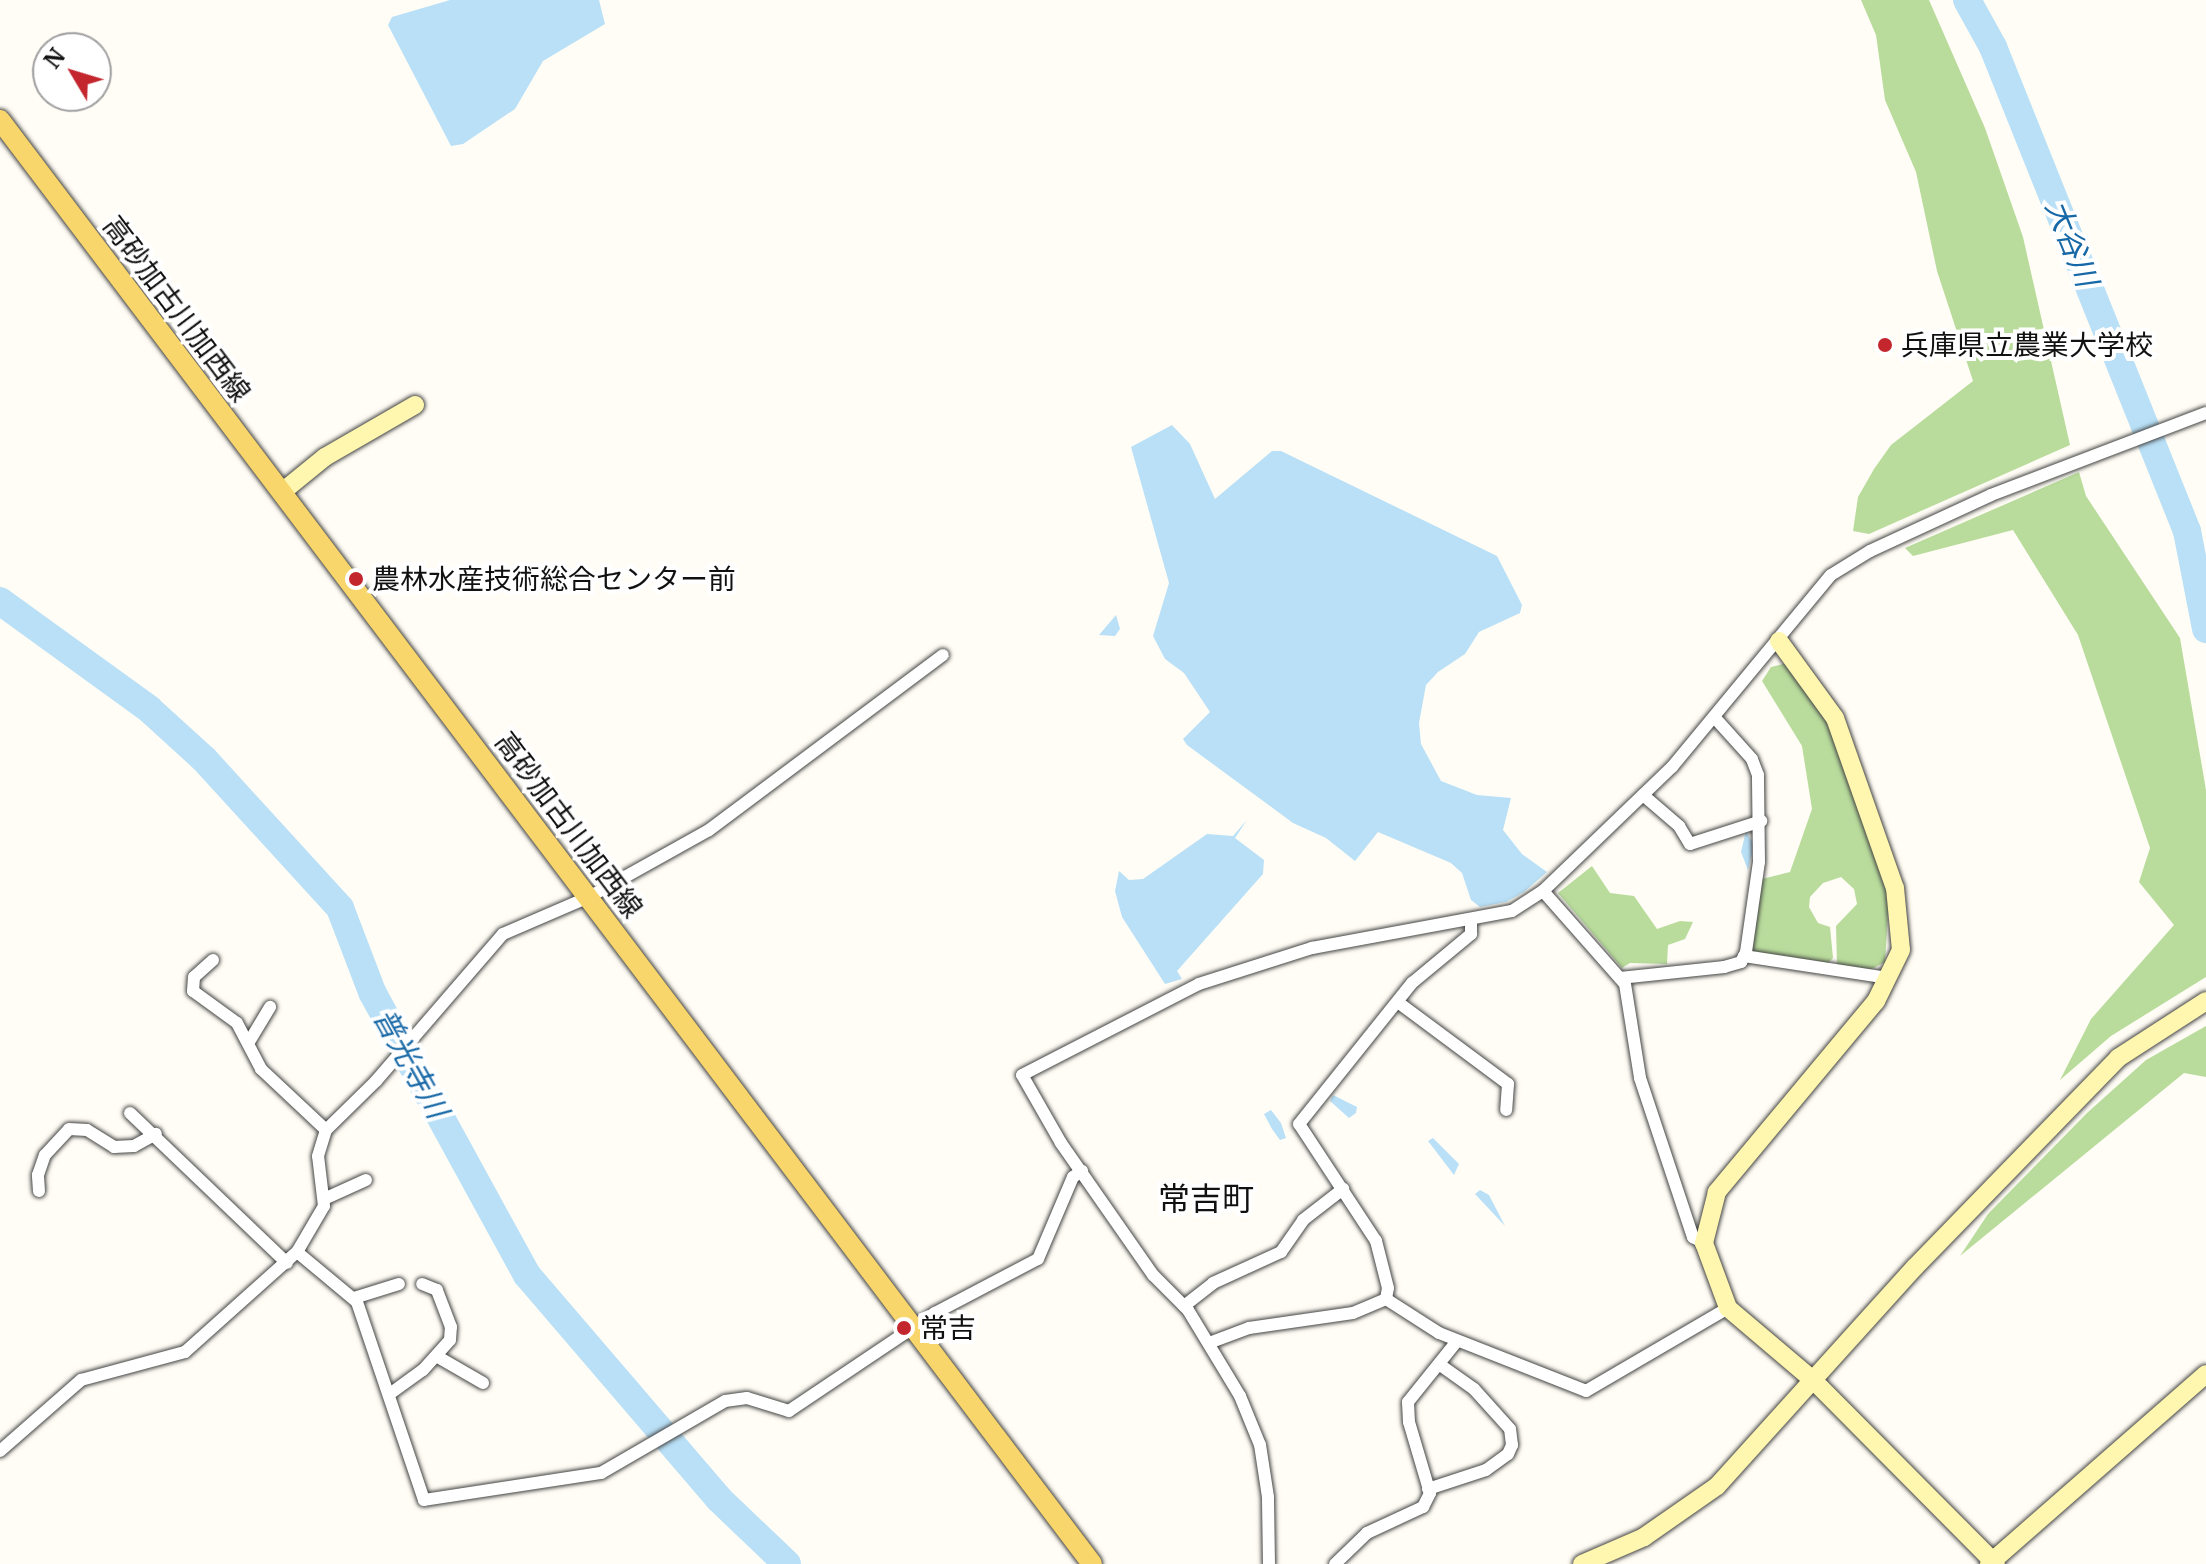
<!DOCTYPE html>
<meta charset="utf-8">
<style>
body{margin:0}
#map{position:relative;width:2206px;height:1564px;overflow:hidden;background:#fffdf5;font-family:Merriweather,"Noto Sans JP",serif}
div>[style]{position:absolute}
.forest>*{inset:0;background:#b9dc9c}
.water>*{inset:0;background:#b9e0f7}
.river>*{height:28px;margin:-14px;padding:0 14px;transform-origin:14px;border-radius:14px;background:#b9e0f7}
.roads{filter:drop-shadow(0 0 2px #444) drop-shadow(0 0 2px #444)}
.street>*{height:12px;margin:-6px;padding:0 6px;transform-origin:6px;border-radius:6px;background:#fff}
.secondary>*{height:18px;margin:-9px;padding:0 9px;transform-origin:9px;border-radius:9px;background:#fff6b0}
.primary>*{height:20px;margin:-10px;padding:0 10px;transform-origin:10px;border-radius:10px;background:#f9d66b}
.dots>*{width:22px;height:22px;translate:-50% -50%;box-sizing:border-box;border:4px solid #fff;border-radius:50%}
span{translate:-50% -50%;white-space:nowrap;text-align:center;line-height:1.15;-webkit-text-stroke:8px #fff;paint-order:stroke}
.street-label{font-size:28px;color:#111}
.poi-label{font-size:28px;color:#111}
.left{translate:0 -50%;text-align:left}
.water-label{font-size:30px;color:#1768a6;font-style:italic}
.quarter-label{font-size:32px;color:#111}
.north{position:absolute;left:32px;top:32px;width:80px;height:80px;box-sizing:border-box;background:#fff;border:2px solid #a0a0a0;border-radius:50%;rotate:308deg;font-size:22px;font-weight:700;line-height:32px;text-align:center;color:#111}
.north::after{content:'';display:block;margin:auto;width:28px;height:36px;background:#c4262e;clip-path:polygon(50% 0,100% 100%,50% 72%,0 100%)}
</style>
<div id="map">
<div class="forest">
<div style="clip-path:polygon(1861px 0,1929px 0,1985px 128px,2023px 237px,2070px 445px,1869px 534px,1853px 531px,1858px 497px,1874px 469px,1891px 445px,1973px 381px,1937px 271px,1916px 172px,1885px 100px,1876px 35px)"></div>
<div style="clip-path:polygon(2079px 472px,2086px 496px,2180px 638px,2206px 790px,2206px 977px,2111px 1036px,2060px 1080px,2091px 1019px,2174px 925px,2139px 882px,2150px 848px,2078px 635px,2013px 530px,1913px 556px,1905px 548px)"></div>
<div style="clip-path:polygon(1787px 663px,1828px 721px,1889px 897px,1885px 962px,1870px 970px,1837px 966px,1836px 926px,1857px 904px,1854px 889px,1841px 877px,1823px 883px,1810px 897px,1809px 907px,1818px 923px,1830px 927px,1833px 958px,1826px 965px,1750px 954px,1762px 879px,1790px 872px,1812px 809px,1802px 746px,1762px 681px,1771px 667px)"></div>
<div style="clip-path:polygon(1592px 866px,1610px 893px,1634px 896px,1657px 929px,1680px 921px,1693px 922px,1685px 939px,1668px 945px,1667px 964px,1630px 963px,1622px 968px,1558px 893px)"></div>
<div style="clip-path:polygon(2206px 1026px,2206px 1077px,2184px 1073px,1960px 1256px,1988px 1214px,2087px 1113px,2146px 1060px)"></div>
</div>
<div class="water">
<div style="clip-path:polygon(450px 0,599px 0,605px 24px,543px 61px,515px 109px,463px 144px,451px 146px,388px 25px,392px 17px)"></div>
<div style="clip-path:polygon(1172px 425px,1190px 444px,1215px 499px,1272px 451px,1281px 451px,1497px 556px,1522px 605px,1520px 613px,1479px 632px,1465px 654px,1438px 672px,1426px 685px,1419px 723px,1421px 744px,1441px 781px,1477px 795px,1511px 798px,1503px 830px,1522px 854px,1547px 872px,1524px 892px,1506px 902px,1480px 907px,1471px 900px,1462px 873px,1451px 863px,1378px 832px,1355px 861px,1326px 838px,1293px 823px,1187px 745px,1183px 739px,1210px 712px,1184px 673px,1165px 659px,1153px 636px,1169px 583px,1131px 447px)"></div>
<div style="clip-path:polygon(1116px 615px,1120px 629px,1115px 636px,1099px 635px)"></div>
<div style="clip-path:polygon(1247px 820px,1235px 838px,1264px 860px,1263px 874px,1177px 971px,1182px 979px,1165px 984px,1122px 917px,1115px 891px,1119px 871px,1129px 880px,1143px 879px,1207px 834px,1233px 836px)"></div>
<div style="clip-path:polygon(1746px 831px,1754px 845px,1748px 870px,1741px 852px)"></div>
<div style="clip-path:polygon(1333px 1095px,1357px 1107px,1356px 1113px,1349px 1118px,1330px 1101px)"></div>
<div style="clip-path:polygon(1271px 1110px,1281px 1123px,1286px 1138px,1280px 1140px,1272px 1129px,1264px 1114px)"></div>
<div style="clip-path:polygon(1433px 1138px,1459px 1164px,1454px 1175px,1428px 1141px)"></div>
<div style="clip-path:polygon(1480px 1190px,1489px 1195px,1505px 1226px,1475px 1194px)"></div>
</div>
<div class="river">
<div style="left:1967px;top:0;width:54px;rotate:61deg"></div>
<div style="left:1993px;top:47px;width:521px;rotate:68.16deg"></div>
<div style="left:2187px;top:531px;width:100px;rotate:79deg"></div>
<div style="left:0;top:601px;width:184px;rotate:35.9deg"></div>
<div style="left:149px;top:709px;width:74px;rotate:42.3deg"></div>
<div style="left:204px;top:759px;width:202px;rotate:47.6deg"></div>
<div style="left:340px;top:908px;width:90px;rotate:69.1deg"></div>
<div style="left:372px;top:992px;width:323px;rotate:61.3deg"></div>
<div style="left:527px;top:1275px;width:295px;rotate:49.4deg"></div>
<div style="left:719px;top:1499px;width:94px;rotate:43.7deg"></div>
</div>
<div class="roads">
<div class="street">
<div style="left:1643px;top:795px;width:48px;rotate:40.7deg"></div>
<div style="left:1679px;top:826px;width:21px;rotate:59deg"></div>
<div style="left:1690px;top:844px;width:75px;rotate:-17.9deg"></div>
<div style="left:1543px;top:891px;width:124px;rotate:48.6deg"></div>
<div style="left:1625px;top:984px;width:95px;rotate:80.9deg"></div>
<div style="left:1640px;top:1078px;width:168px;rotate:71.6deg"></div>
<div style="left:1693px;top:1237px;width:13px;rotate:29deg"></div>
<div style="left:1744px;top:956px;width:145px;rotate:8.7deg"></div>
<div style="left:213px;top:960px;width:25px;rotate:138deg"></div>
<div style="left:194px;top:977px;width:14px;rotate:94deg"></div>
<div style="left:193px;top:991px;width:54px;rotate:36deg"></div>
<div style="left:237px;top:1023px;width:52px;rotate:62.4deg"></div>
<div style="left:261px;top:1069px;width:89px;rotate:43.2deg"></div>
<div style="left:1620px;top:978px;width:105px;rotate:-6deg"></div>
<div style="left:1724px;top:967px;width:18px;rotate:-16deg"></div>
<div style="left:1741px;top:962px;width:11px;rotate:-63deg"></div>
<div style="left:1746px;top:952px;width:91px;rotate:-81.8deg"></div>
<div style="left:1759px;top:862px;width:87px;rotate:-90.7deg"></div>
<div style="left:1758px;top:775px;width:17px;rotate:-111deg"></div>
<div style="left:1752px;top:759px;width:54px;rotate:-132deg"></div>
<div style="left:1399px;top:1003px;width:136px;rotate:36.6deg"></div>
<div style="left:1508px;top:1084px;width:26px;rotate:94deg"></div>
<div style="left:249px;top:1042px;width:41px;rotate:-59deg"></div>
<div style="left:130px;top:1113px;width:217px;rotate:43.7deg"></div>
<div style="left:39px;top:1191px;width:16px;rotate:-94deg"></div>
<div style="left:38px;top:1175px;width:21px;rotate:-71deg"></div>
<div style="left:45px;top:1155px;width:35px;rotate:-47deg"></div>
<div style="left:69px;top:1129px;width:18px;rotate:3deg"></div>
<div style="left:87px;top:1130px;width:32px;rotate:32deg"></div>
<div style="left:114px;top:1147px;width:20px;rotate:-3deg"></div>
<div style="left:134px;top:1146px;width:25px;rotate:-29deg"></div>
<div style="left:324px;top:1199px;width:46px;rotate:-24.3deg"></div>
<div style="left:297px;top:1252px;width:78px;rotate:39.8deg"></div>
<div style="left:357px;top:1302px;width:209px;rotate:71.3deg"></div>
<div style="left:424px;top:1500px;width:179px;rotate:-8.7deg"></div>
<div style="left:601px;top:1473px;width:143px;rotate:-30.1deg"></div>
<div style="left:725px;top:1401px;width:22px;rotate:-8deg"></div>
<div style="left:747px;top:1398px;width:44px;rotate:17.2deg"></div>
<div style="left:789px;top:1411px;width:176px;rotate:-33.9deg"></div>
<div style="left:935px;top:1313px;width:116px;rotate:-27.7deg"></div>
<div style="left:1038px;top:1259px;width:89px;rotate:-66.9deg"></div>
<div style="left:1073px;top:1177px;width:11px;rotate:-34deg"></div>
<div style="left:354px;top:1298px;width:47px;rotate:-17.3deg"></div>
<div style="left:1386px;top:1299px;width:63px;rotate:32.7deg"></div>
<div style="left:1439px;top:1333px;width:158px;rotate:21.5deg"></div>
<div style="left:1586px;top:1391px;width:164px;rotate:-30.3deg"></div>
<div style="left:1184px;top:1306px;width:37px;rotate:-38deg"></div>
<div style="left:1213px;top:1283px;width:75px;rotate:-24.5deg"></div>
<div style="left:1281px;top:1252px;width:39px;rotate:-55deg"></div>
<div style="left:1303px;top:1220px;width:51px;rotate:-37.8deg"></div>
<div style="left:1209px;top:1343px;width:43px;rotate:-20.6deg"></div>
<div style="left:1249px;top:1328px;width:105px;rotate:-8.2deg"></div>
<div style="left:1353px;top:1313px;width:36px;rotate:-23deg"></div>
<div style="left:1386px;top:1299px;width:11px;rotate:-80deg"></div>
<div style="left:1388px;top:1288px;width:49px;rotate:-104.3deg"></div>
<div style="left:1376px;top:1241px;width:140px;rotate:-123.3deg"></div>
<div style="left:1299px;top:1124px;width:181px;rotate:-51.3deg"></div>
<div style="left:1412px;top:983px;width:77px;rotate:-39.7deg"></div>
<div style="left:1471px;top:934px;width:14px;rotate:-90deg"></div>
<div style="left:438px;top:1357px;width:52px;rotate:30deg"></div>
<div style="left:391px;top:1393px;width:39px;rotate:-36deg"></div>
<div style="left:423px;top:1370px;width:40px;rotate:-48deg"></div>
<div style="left:450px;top:1340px;width:13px;rotate:-86deg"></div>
<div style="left:451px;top:1327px;width:40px;rotate:-111deg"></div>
<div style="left:437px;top:1290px;width:16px;rotate:-158deg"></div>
<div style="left:0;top:1451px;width:108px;rotate:-41.2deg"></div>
<div style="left:81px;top:1380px;width:108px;rotate:-15.1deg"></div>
<div style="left:185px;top:1352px;width:150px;rotate:-41.8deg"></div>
<div style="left:297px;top:1252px;width:53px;rotate:-59.6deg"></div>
<div style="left:324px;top:1206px;width:50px;rotate:-96.8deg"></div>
<div style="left:318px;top:1156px;width:27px;rotate:-73deg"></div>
<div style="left:326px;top:1130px;width:70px;rotate:-44.4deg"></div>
<div style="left:376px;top:1081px;width:194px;rotate:-49.2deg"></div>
<div style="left:503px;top:934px;width:94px;rotate:-23.3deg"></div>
<div style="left:589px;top:897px;width:137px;rotate:-29.2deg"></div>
<div style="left:709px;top:830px;width:292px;rotate:-36.8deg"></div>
<div style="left:1428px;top:1489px;width:61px;rotate:-18.1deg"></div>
<div style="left:1486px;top:1470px;width:27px;rotate:-36deg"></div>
<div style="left:1508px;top:1454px;width:10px;rotate:-66deg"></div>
<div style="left:1512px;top:1445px;width:16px;rotate:-97deg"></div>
<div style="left:1510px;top:1429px;width:54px;rotate:-132deg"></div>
<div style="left:1474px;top:1389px;width:43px;rotate:-144.5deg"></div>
<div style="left:1269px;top:1564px;width:67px;rotate:-90.9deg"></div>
<div style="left:1268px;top:1497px;width:53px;rotate:-98.7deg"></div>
<div style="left:1260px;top:1445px;width:53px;rotate:-112.2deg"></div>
<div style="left:1240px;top:1396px;width:100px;rotate:-121.2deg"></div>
<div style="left:1188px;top:1310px;width:49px;rotate:-135deg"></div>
<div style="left:1153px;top:1275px;width:161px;rotate:-124.9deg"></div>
<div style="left:1061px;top:1143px;width:78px;rotate:-119.8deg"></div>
<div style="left:1022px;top:1075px;width:199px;rotate:-27.2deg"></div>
<div style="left:1199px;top:984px;width:119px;rotate:-17.7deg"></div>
<div style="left:1312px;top:948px;width:203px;rotate:-10.5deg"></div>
<div style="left:1512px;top:911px;width:37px;rotate:-33deg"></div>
<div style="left:1543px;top:891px;width:179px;rotate:-43.9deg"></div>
<div style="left:1672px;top:767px;width:249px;rotate:-50.4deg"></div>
<div style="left:1831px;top:575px;width:46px;rotate:-31.6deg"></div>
<div style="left:1870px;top:551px;width:133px;rotate:-24.8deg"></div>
<div style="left:1991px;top:495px;width:230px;rotate:-20.9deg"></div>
<div style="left:1335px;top:1564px;width:45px;rotate:-44.1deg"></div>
<div style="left:1367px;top:1533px;width:62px;rotate:-24.9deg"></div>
<div style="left:1423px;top:1507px;width:16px;rotate:-63deg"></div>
<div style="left:1430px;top:1493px;width:74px;rotate:-106.5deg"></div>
<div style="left:1409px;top:1422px;width:20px;rotate:-93deg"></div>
<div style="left:1408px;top:1402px;width:78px;rotate:-51.2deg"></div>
</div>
<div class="secondary">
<div style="left:282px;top:492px;width:55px;rotate:-39.1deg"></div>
<div style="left:325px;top:457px;width:104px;rotate:-30deg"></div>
<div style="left:1779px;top:641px;width:95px;rotate:54deg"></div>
<div style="left:1835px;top:718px;width:180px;rotate:70.6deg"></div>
<div style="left:1895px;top:888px;width:62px;rotate:84.5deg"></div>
<div style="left:1901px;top:950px;width:57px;rotate:116.1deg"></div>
<div style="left:1876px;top:1001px;width:249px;rotate:129.8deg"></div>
<div style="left:1717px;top:1192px;width:53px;rotate:104.3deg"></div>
<div style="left:1704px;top:1243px;width:69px;rotate:69.7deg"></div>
<div style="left:1728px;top:1308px;width:113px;rotate:40.3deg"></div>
<div style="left:1814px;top:1381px;width:258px;rotate:45.2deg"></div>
<div style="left:1582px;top:1564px;width:68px;rotate:-23.5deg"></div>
<div style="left:1644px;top:1537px;width:89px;rotate:-34.9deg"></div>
<div style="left:1717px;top:1486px;width:295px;rotate:-47.9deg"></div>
<div style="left:1915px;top:1267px;width:291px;rotate:-45.8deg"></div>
<div style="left:2118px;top:1058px;width:105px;rotate:-32.9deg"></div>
<div style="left:1989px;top:1564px;width:288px;rotate:-41.2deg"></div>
</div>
<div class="primary">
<div style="left:0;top:120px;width:1810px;rotate:52.9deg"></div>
</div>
</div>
<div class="dots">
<div style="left:1885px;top:345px;background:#c4262e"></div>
<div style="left:356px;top:579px;background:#c4262e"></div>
<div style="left:904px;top:1328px;background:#c4262e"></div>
</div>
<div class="street-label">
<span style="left:177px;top:309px;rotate:53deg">高砂加古川加西線</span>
<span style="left:569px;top:825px;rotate:53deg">高砂加古川加西線</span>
</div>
<div class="poi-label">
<span class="left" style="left:1901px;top:345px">兵庫県立農業大学校</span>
<span class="left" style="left:372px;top:579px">農林水産技術総合センター前</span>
<span class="left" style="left:920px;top:1328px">常吉</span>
</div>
<div class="water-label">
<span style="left:2072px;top:243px;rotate:68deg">大谷川</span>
<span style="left:411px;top:1063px;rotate:61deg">普光寺川</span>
</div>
<div class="quarter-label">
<span style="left:1206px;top:1199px">常吉町</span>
</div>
<div class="north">N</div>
</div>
